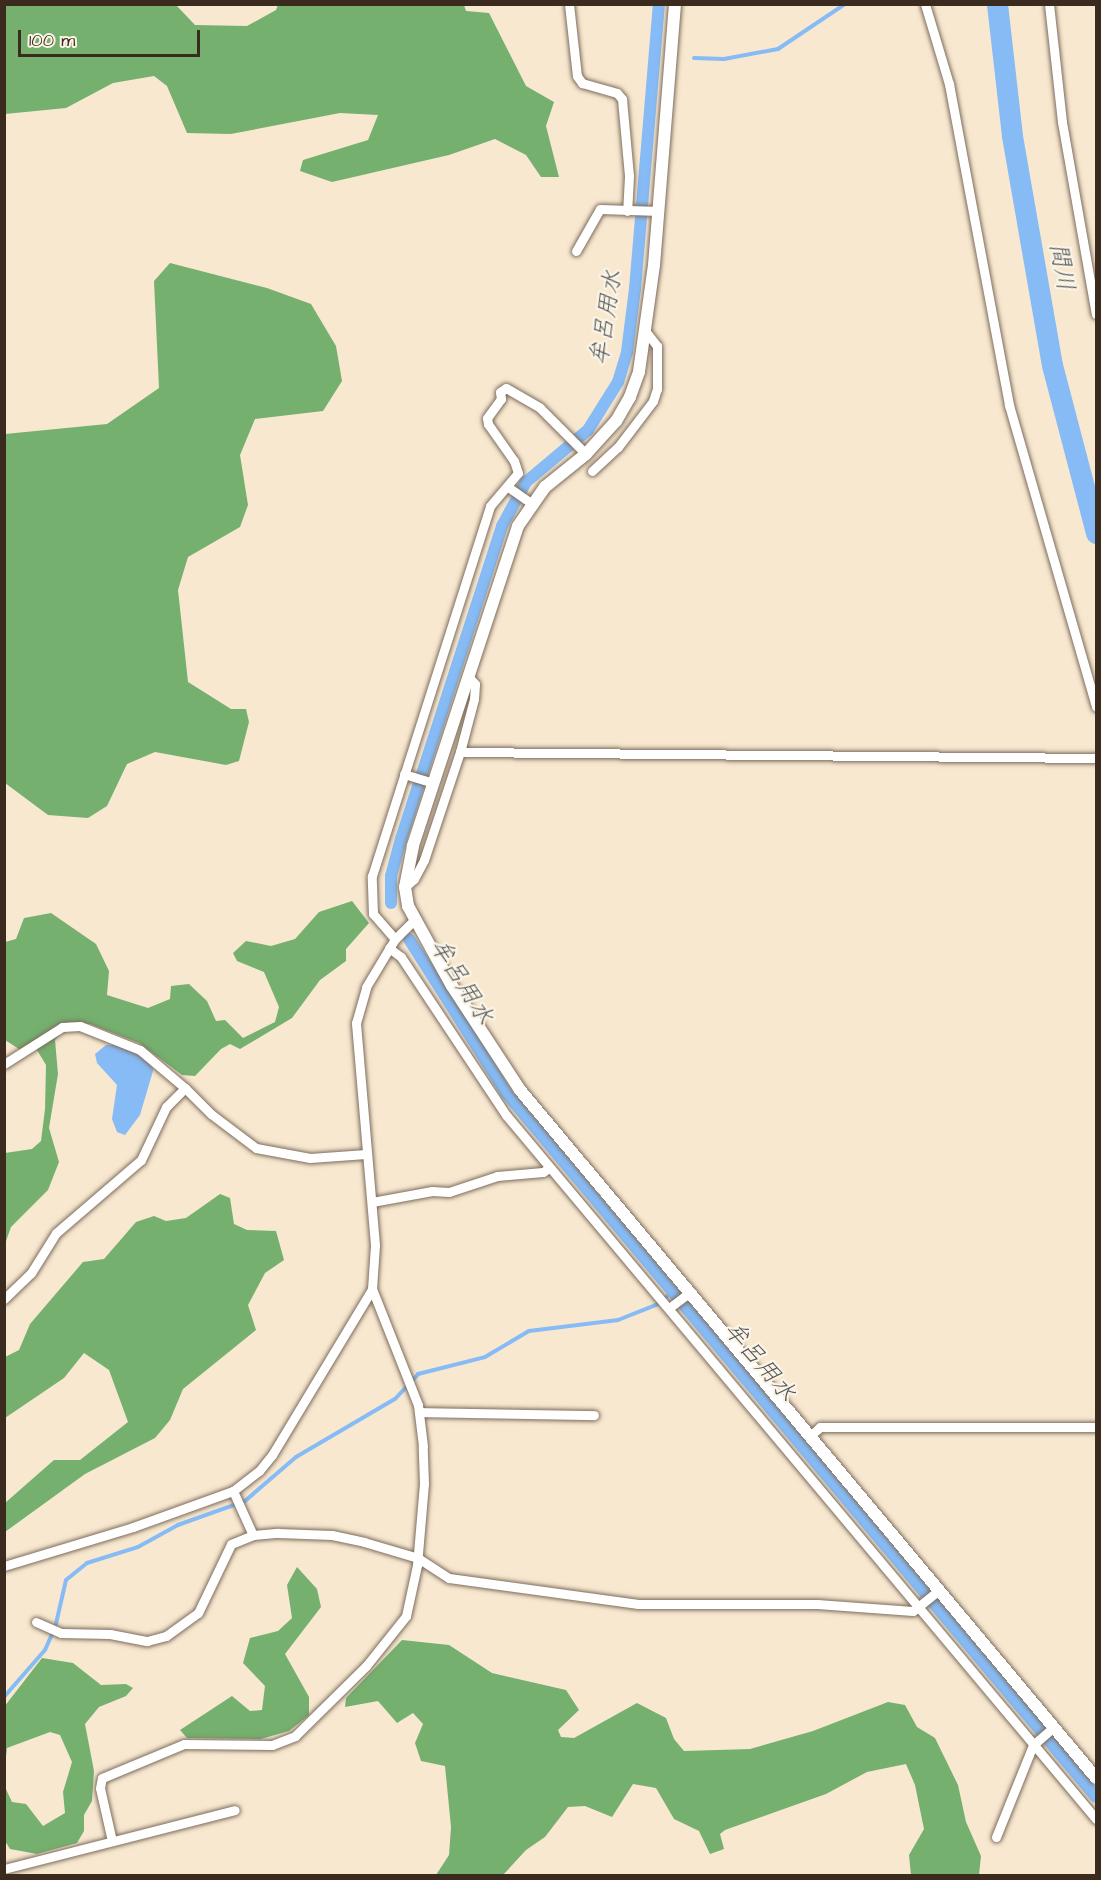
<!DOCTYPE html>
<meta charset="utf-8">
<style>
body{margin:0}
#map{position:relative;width:1101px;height:1880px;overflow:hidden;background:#f8e8d0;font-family:"Architects Daughter","Klee One",sans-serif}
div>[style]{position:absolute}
.forest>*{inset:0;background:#75b06f}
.water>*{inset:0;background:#87bbf5}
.stream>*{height:4px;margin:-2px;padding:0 2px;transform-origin:2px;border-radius:2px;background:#87bbf5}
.canal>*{height:12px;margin:-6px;padding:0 6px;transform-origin:6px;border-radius:6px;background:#87bbf5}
.river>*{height:21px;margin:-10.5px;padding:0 10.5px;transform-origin:10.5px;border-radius:10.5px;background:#87bbf5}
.roads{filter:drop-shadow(0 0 2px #7d6c5c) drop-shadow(0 0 2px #7d6c5c)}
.minor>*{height:9px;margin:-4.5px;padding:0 4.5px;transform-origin:4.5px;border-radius:4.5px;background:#fff}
.tertiary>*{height:12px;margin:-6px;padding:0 6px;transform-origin:6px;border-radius:6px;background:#fff}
span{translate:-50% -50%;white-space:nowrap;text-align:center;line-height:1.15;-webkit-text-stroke:4.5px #fcf5e5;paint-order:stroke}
.water-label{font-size:24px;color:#52565e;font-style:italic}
.frame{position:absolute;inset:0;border:6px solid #3b2a1e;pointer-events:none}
.scale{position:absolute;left:18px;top:30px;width:182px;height:27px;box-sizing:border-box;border:3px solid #3b2a1e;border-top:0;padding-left:8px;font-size:18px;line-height:21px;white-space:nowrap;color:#3b2a1e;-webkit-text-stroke:4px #fcf5e5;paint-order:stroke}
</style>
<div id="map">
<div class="forest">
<div style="clip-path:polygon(5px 4px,176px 5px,195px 25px,247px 26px,276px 10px,278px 5px,464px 5px,466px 11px,489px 13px,526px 86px,554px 102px,546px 126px,559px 177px,541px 177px,526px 155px,495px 139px,449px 155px,332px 182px,300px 171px,303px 160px,368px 140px,378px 115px,340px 113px,231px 134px,187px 133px,167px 86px,154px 76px,113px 83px,66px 108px,5px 114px)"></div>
<div style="clip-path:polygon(170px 263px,267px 288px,311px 304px,336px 346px,342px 381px,323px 411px,255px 419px,240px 455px,248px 505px,240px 527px,188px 557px,178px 590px,188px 682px,231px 709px,246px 709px,249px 722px,239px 761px,226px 765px,155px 752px,127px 764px,107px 806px,88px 818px,48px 815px,5px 783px,5px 434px,107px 424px,159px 388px,154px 281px)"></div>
<div style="clip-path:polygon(352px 901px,369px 923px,346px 949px,346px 961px,320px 980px,292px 1018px,240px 1049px,230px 1044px,221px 1049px,195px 1076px,182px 1075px,139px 1043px,90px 1024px,70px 1022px,55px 1040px,58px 1074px,49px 1128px,59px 1162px,48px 1190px,11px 1227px,5px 1244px,5px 1153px,32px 1149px,41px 1141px,45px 1109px,46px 1065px,37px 1050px,19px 1049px,5px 1040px,5px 942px,16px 939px,24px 918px,51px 913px,96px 944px,109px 971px,107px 995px,148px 1008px,170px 999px,171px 986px,189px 984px,207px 1001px,216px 1021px,225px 1020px,243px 1038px,275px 1022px,279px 1007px,264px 972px,237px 961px,233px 953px,246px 941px,271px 946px,295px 939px,319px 912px)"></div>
<div style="clip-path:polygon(220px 1194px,230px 1198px,234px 1224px,247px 1230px,276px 1231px,284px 1260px,265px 1273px,248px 1305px,256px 1330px,183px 1389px,170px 1420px,155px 1438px,85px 1474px,5px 1532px,5px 1503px,54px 1460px,80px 1460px,128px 1422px,109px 1370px,84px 1353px,64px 1378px,5px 1418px,5px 1357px,19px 1350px,30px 1324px,83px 1262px,104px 1259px,136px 1222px,154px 1216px,166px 1221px,186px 1218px)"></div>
<div style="clip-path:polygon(297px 1567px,317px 1589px,321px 1607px,285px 1654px,309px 1697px,309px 1715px,289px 1731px,261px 1739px,187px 1738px,180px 1730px,232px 1696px,250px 1711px,262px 1710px,265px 1686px,243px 1663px,250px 1638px,278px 1631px,292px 1618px,287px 1585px)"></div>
<div style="clip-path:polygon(402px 1640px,449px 1645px,492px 1673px,566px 1690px,579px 1710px,558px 1730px,561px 1737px,574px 1738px,637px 1703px,666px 1718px,674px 1739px,684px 1751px,750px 1749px,813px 1731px,888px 1702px,905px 1705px,917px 1727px,935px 1738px,958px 1785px,966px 1822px,981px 1856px,979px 1875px,911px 1875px,909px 1855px,924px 1829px,915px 1785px,906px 1764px,867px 1772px,826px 1794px,725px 1830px,720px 1834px,724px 1849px,710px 1854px,699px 1831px,674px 1819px,656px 1788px,633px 1784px,612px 1817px,585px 1806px,568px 1807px,545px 1837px,526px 1850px,503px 1875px,436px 1875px,449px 1855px,451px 1827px,445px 1766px,421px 1761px,415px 1743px,423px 1724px,413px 1713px,397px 1723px,378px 1701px,345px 1707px,346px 1698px)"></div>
<div style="clip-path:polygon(42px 1658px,73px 1663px,101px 1685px,126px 1684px,133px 1688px,126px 1696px,99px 1707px,85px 1724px,94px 1771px,92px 1801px,84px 1815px,84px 1831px,77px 1843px,37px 1854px,10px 1849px,5px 1841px,5px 1787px,12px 1802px,26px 1804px,43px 1826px,65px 1813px,63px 1792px,72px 1762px,60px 1735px,50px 1732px,7px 1748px,5px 1765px,4px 1707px)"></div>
</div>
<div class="water">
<div style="clip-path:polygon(106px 1045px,119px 1045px,142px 1056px,152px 1063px,153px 1071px,140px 1115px,125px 1135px,117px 1132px,112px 1119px,117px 1085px,97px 1063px,95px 1054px)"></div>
</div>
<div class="stream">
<div style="left:694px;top:58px;width:30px;rotate:2deg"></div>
<div style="left:724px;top:59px;width:55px;rotate:-10.5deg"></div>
<div style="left:778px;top:49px;width:81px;rotate:-33.9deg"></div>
<div style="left:4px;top:1697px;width:62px;rotate:-48.9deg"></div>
<div style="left:45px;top:1650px;width:24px;rotate:-66deg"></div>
<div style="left:55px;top:1628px;width:49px;rotate:-77.1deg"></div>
<div style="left:66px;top:1580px;width:27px;rotate:-39deg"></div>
<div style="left:87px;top:1563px;width:53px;rotate:-17.4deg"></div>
<div style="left:138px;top:1547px;width:46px;rotate:-28.8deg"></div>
<div style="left:178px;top:1525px;width:71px;rotate:-19.7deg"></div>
<div style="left:245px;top:1501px;width:67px;rotate:-40.8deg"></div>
<div style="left:296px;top:1457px;width:115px;rotate:-30.4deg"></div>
<div style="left:395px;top:1399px;width:34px;rotate:-47deg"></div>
<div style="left:418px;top:1374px;width:69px;rotate:-14.2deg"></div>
<div style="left:485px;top:1357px;width:51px;rotate:-30.6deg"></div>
<div style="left:529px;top:1331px;width:90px;rotate:-7deg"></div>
<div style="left:618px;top:1320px;width:41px;rotate:-21.5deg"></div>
<div style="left:656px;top:1305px;width:23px;rotate:-38deg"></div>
</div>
<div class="canal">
<div style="left:391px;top:903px;width:27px;rotate:-90deg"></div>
<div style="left:391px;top:876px;width:38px;rotate:-75deg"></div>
<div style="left:401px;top:839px;width:329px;rotate:-72.1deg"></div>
<div style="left:502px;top:526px;width:50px;rotate:-61.4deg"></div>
<div style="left:526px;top:482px;width:81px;rotate:-40deg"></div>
<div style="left:588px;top:430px;width:57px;rotate:-58deg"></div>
<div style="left:618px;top:382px;width:31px;rotate:-73deg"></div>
<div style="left:627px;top:352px;width:64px;rotate:-82.8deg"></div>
<div style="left:635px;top:289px;width:286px;rotate:-85.2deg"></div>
<div style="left:409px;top:939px;width:183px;rotate:57.7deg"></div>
<div style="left:507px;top:1094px;width:917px;rotate:50.04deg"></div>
</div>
<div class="river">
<div style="left:997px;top:4px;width:133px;rotate:83.5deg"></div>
<div style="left:1012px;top:136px;width:232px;rotate:80.1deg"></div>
<div style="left:1052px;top:365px;width:174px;rotate:75.3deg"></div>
</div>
<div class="roads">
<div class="minor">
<div style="left:569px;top:4px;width:72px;rotate:83.7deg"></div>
<div style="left:577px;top:76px;width:9px;rotate:54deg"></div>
<div style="left:582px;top:83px;width:36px;rotate:16deg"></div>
<div style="left:617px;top:93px;width:8px;rotate:50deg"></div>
<div style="left:622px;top:99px;width:77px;rotate:84.8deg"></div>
<div style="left:629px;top:176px;width:35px;rotate:93deg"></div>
<div style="left:925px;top:4px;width:84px;rotate:73.3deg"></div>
<div style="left:949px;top:84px;width:327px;rotate:79.4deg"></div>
<div style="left:1009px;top:405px;width:314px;rotate:73.9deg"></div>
<div style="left:1049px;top:4px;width:119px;rotate:83.7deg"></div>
<div style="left:1062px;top:122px;width:195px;rotate:80deg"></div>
<div style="left:576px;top:251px;width:48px;rotate:-60.3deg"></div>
<div style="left:600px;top:209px;width:59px;rotate:1.9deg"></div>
<div style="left:592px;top:471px;width:35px;rotate:-43deg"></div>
<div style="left:618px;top:447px;width:58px;rotate:-52.7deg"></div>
<div style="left:653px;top:401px;width:13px;rotate:-72deg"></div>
<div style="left:657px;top:389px;width:43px;rotate:-90deg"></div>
<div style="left:657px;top:346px;width:18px;rotate:-128deg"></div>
<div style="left:508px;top:487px;width:28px;rotate:35deg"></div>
<div style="left:460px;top:752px;width:636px;rotate:0.54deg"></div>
<div style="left:404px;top:774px;width:30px;rotate:17deg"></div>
<div style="left:405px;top:887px;width:12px;rotate:-42deg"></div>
<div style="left:414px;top:879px;width:21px;rotate:-62deg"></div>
<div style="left:424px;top:860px;width:114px;rotate:-71.6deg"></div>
<div style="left:460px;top:752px;width:55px;rotate:-75.2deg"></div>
<div style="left:474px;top:699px;width:15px;rotate:-86deg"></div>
<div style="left:475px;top:684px;width:12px;rotate:-132deg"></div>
<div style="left:395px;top:939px;width:33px;rotate:-131deg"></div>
<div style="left:373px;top:914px;width:38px;rotate:-92deg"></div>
<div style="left:372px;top:876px;width:388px;rotate:-72.3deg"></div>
<div style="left:490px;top:506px;width:43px;rotate:-49.7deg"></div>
<div style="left:518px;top:473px;width:13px;rotate:-108deg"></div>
<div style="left:514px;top:461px;width:45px;rotate:-125.1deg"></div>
<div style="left:488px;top:424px;width:6px;rotate:-99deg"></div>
<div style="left:487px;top:418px;width:24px;rotate:-54deg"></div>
<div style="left:501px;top:399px;width:7px;rotate:-98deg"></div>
<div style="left:500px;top:392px;width:7px;rotate:-34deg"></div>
<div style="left:506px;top:388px;width:39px;rotate:30deg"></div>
<div style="left:540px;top:408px;width:65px;rotate:45deg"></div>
<div style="left:389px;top:948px;width:15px;rotate:37deg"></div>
<div style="left:401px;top:957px;width:190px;rotate:56.4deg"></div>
<div style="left:506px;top:1115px;width:919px;rotate:50.03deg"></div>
<div style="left:4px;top:1064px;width:69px;rotate:-32.5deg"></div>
<div style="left:62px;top:1027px;width:18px;rotate:-3deg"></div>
<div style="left:80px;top:1026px;width:65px;rotate:21.8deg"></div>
<div style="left:140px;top:1050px;width:59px;rotate:40.2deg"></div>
<div style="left:372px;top:1202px;width:61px;rotate:-10.4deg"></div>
<div style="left:432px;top:1191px;width:17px;rotate:3deg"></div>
<div style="left:449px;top:1192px;width:51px;rotate:-18.4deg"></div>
<div style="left:497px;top:1176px;width:46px;rotate:-5deg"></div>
<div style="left:543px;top:1172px;width:7px;rotate:-34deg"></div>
<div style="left:4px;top:1299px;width:37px;rotate:-44deg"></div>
<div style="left:31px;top:1273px;width:47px;rotate:-58deg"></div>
<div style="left:56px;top:1233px;width:112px;rotate:-40.7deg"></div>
<div style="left:141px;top:1160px;width:59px;rotate:-64.7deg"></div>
<div style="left:166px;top:1107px;width:27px;rotate:-45deg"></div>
<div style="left:185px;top:1088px;width:37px;rotate:45deg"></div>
<div style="left:211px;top:1114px;width:56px;rotate:37.1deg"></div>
<div style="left:256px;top:1148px;width:55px;rotate:10.5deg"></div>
<div style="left:310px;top:1158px;width:56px;rotate:-4.1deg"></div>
<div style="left:669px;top:1308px;width:26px;rotate:-37deg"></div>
<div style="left:419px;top:1412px;width:175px;rotate:1deg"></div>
<div style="left:810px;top:1436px;width:13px;rotate:-42deg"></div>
<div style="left:820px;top:1427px;width:276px"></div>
<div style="left:233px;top:1491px;width:48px;rotate:65.6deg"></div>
<div style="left:4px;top:1566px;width:135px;rotate:-16.8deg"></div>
<div style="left:133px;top:1527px;width:106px;rotate:-19.8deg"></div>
<div style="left:233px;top:1491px;width:33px;rotate:-38deg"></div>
<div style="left:259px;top:1471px;width:21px;rotate:-51deg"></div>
<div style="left:272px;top:1455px;width:194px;rotate:-58.9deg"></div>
<div style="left:372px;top:1289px;width:44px;rotate:-86.1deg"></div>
<div style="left:375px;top:1245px;width:223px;rotate:-94.9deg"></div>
<div style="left:356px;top:1023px;width:37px;rotate:-74deg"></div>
<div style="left:366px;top:987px;width:56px;rotate:-58.9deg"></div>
<div style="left:395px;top:939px;width:25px;rotate:-45deg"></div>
<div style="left:36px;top:1622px;width:27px;rotate:24deg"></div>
<div style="left:61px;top:1633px;width:49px;rotate:1.2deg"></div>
<div style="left:110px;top:1634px;width:38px;rotate:11deg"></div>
<div style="left:147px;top:1641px;width:20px;rotate:-15deg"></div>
<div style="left:166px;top:1636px;width:39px;rotate:-36deg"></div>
<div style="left:198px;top:1613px;width:76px;rotate:-64.4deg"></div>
<div style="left:231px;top:1544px;width:24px;rotate:-22deg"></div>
<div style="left:253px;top:1535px;width:25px;rotate:-5deg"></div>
<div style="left:278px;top:1533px;width:54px;rotate:2.1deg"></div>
<div style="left:332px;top:1535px;width:33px;rotate:12deg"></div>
<div style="left:364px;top:1542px;width:56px;rotate:16.5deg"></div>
<div style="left:418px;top:1558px;width:37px;rotate:33deg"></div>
<div style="left:449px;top:1578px;width:191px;rotate:7.8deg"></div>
<div style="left:638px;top:1604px;width:179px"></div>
<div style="left:817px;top:1604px;width:96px;rotate:4.2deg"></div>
<div style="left:913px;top:1611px;width:33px;rotate:-39deg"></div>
<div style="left:996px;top:1837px;width:99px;rotate:-68.1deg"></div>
<div style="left:1033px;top:1745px;width:28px;rotate:-41deg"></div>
<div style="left:112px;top:1841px;width:54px;rotate:-102.8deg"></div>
<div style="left:100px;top:1788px;width:10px;rotate:-79deg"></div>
<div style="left:102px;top:1778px;width:89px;rotate:-22.5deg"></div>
<div style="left:184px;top:1744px;width:88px;rotate:0.7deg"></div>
<div style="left:272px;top:1745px;width:25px;rotate:-21deg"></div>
<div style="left:295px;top:1736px;width:100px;rotate:-44.6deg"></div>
<div style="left:366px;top:1666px;width:64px;rotate:-51.3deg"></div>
<div style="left:406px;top:1616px;width:52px;rotate:-77.8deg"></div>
<div style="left:417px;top:1565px;width:81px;rotate:-85.1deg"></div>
<div style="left:424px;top:1484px;width:38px;rotate:-92deg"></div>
<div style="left:423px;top:1446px;width:41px;rotate:-97deg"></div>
<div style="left:418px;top:1405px;width:125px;rotate:-111.6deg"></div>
<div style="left:4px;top:1869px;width:238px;rotate:-14.3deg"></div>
</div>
<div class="tertiary">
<div style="left:675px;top:4px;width:262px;rotate:94.6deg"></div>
<div style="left:654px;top:265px;width:108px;rotate:98deg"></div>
<div style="left:639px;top:372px;width:27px;rotate:110deg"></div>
<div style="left:630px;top:397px;width:28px;rotate:120deg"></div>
<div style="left:616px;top:421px;width:45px;rotate:132.3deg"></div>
<div style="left:586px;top:454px;width:53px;rotate:141.2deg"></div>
<div style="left:545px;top:487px;width:47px;rotate:124.7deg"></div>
<div style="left:518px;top:526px;width:337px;rotate:108.2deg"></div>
<div style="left:413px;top:846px;width:42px;rotate:101deg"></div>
<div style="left:405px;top:887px;width:19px;rotate:81deg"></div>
<div style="left:408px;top:906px;width:91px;rotate:61.2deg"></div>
<div style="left:452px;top:986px;width:124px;rotate:56.8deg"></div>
<div style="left:520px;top:1090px;width:897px;rotate:50.06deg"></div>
</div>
</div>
<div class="water-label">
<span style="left:1061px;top:267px;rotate:80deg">間川</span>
<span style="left:607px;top:318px;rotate:-81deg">牟呂用水</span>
<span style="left:461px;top:982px;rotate:58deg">牟呂用水</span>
<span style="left:759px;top:1362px;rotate:50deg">牟呂用水</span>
</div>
<div class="frame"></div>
<div class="scale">100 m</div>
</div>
